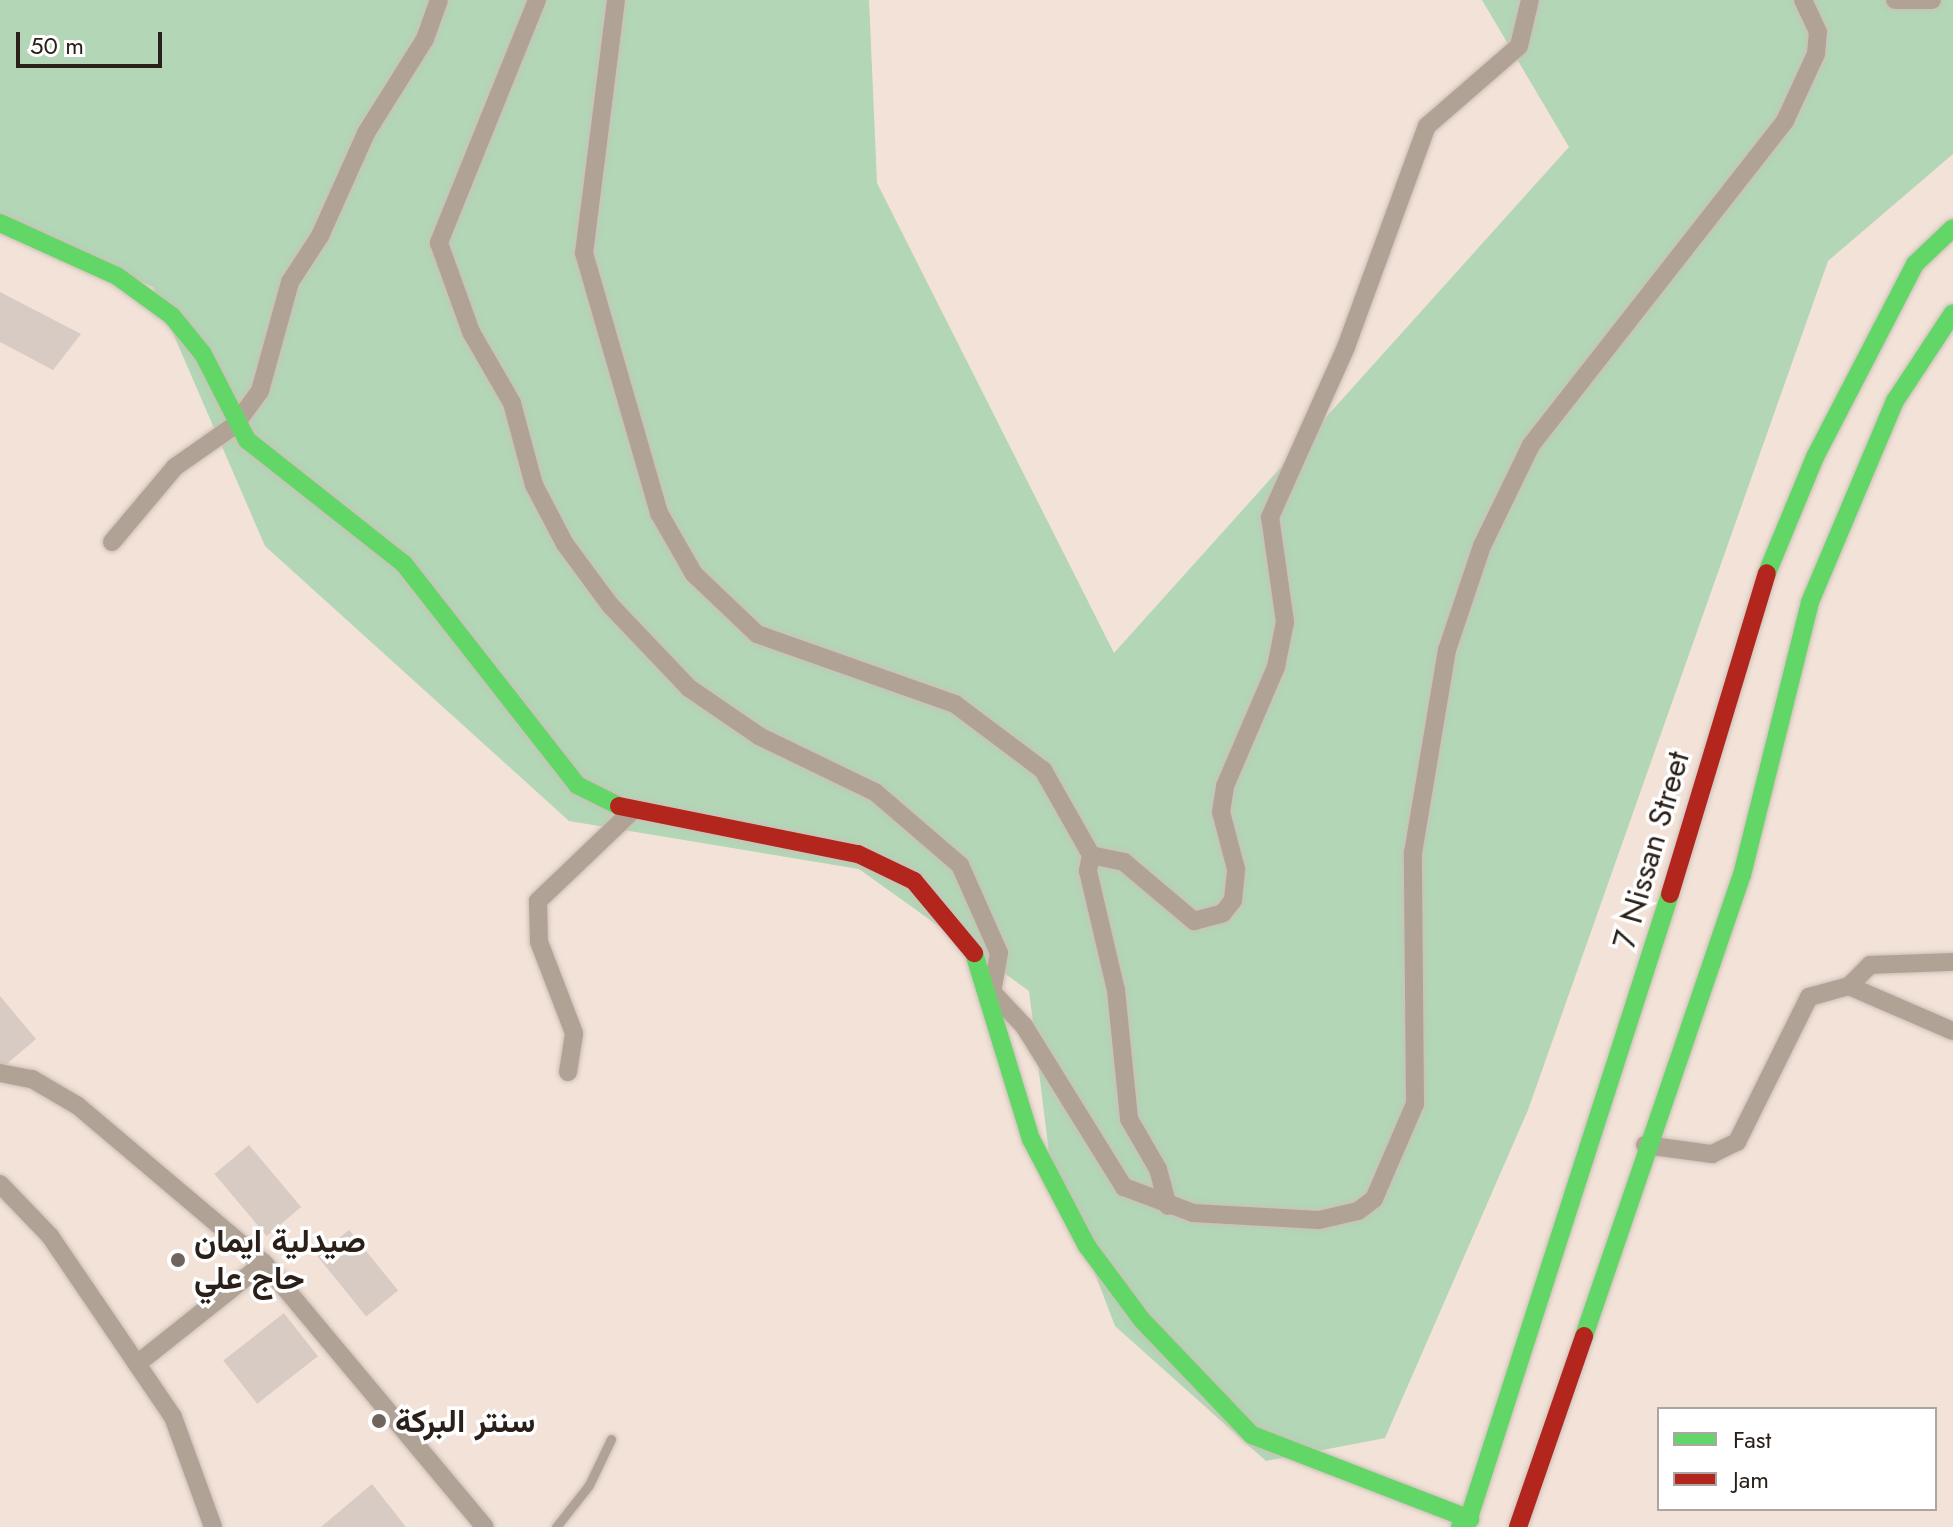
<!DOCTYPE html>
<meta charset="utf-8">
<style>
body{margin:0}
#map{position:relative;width:1953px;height:1527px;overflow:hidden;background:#f2e2d8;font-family:Jost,Vazirmatn,sans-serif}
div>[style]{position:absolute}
.forest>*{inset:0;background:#b2d6b6}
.building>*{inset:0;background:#d7cbc3;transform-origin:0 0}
.roads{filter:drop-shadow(0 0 2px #ccc0b7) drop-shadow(0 0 2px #ccc0b7)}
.lane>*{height:9px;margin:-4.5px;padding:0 4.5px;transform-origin:4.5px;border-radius:4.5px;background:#b1a296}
.street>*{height:18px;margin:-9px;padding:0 9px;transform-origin:9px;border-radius:9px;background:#b1a296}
.fast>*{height:18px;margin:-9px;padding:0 9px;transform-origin:9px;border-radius:9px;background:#63d668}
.jam>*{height:18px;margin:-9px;padding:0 9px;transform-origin:9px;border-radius:9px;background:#b3261e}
.dots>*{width:22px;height:22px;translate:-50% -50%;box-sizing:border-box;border:4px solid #fff;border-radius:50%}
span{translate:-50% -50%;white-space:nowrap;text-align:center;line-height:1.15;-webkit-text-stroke:7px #fff;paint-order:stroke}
.street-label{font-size:32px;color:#2a2019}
.poi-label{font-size:32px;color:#2a2019;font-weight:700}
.left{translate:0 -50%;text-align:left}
.legend{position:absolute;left:1657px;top:1407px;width:280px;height:104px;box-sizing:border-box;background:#fff;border:2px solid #aaa6a3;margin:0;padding:10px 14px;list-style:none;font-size:24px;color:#2a2019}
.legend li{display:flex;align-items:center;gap:16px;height:40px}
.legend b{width:40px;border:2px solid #aaa6a3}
.scale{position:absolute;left:16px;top:32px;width:146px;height:36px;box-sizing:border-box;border:4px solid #2a2019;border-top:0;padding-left:10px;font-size:24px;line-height:28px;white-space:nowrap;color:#2a2019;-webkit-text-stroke:6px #fff;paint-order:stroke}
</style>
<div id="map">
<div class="forest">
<div style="clip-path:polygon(0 0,869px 0,877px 183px,1114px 653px,1569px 147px,1482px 0,1953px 0,1953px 154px,1828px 261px,1528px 1110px,1385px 1438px,1266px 1461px,1115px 1326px,1049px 1153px,1029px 991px,859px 869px,569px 821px,265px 546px,153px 287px,0 220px)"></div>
</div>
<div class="building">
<div style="clip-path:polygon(0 292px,81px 334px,53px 370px,0 342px)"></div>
<div style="clip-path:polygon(0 996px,36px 1039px,2px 1068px,0 1065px)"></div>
<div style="left:249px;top:1145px;width:81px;height:45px;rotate:50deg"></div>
<div style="left:349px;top:1230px;width:78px;height:41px;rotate:51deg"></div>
<div style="left:284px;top:1313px;width:55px;height:77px;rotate:52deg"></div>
<div style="clip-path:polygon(372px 1484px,406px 1527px,321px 1527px)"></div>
</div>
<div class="roads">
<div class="lane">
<div style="left:556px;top:1527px;width:53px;rotate:-51.8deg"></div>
<div style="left:589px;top:1485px;width:51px;rotate:-64.4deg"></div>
</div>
<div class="street">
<div style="left:537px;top:0;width:262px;rotate:112deg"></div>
<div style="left:439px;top:243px;width:95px;rotate:70.2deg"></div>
<div style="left:471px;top:332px;width:82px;rotate:60deg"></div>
<div style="left:512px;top:403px;width:85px;rotate:75deg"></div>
<div style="left:534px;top:485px;width:67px;rotate:62.3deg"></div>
<div style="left:565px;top:544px;width:76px;rotate:53.6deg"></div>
<div style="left:610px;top:605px;width:115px;rotate:46.4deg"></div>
<div style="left:689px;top:688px;width:85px;rotate:34.4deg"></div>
<div style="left:759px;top:736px;width:129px;rotate:25.8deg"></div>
<div style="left:875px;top:792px;width:112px;rotate:40.7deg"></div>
<div style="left:960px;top:865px;width:96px;rotate:66.1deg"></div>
<div style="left:999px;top:953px;width:40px;rotate:100deg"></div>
<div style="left:992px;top:992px;width:47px;rotate:46.7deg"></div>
<div style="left:1024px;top:1026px;width:190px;rotate:58.2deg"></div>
<div style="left:1124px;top:1187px;width:74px;rotate:20.6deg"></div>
<div style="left:1193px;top:1213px;width:126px;rotate:3.2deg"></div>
<div style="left:1319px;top:1220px;width:40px;rotate:-13deg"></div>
<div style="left:1358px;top:1211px;width:20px;rotate:-37deg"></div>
<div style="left:1374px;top:1199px;width:103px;rotate:-66.7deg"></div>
<div style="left:1415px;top:1104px;width:251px;rotate:-90.5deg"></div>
<div style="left:1413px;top:853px;width:206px;rotate:-80.5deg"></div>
<div style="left:1447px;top:650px;width:110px;rotate:-71.4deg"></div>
<div style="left:1482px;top:546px;width:112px;rotate:-64.1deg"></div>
<div style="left:1531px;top:445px;width:412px;rotate:-51.9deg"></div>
<div style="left:1785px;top:121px;width:74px;rotate:-65.2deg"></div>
<div style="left:1816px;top:54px;width:22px;rotate:-85deg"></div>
<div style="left:1818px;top:32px;width:35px;rotate:-115deg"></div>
<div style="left:616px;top:0;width:255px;rotate:97.2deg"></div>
<div style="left:584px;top:253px;width:271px;rotate:73.9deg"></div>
<div style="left:659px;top:513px;width:70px;rotate:60.2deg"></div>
<div style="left:694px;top:574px;width:87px;rotate:43.6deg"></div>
<div style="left:757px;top:634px;width:210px;rotate:19.5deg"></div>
<div style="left:955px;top:704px;width:110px;rotate:36.9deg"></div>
<div style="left:1043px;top:770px;width:98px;rotate:60.5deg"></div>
<div style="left:1091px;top:855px;width:16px;rotate:101deg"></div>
<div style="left:1088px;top:871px;width:122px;rotate:76.8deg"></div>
<div style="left:1116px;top:990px;width:130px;rotate:84.2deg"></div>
<div style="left:1129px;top:1119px;width:58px;rotate:59.9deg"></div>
<div style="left:1158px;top:1169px;width:38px;rotate:75deg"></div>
<div style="left:1895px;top:0;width:37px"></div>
<div style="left:112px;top:542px;width:98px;rotate:-50deg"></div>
<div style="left:175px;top:467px;width:73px;rotate:-35deg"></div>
<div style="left:235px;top:425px;width:42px;rotate:-53.7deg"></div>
<div style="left:260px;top:391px;width:113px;rotate:-74.6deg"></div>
<div style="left:290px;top:282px;width:55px;rotate:-56.9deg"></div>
<div style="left:320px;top:236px;width:113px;rotate:-65.9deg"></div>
<div style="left:366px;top:133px;width:111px;rotate:-57.9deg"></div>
<div style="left:425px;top:39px;width:41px;rotate:-70.3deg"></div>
<div style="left:1091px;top:855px;width:34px;rotate:12deg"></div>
<div style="left:1124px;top:862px;width:92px;rotate:40.1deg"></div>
<div style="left:1194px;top:921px;width:30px;rotate:-15deg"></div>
<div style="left:1223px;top:913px;width:16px;rotate:-52deg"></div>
<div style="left:1233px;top:900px;width:31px;rotate:-84deg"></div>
<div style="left:1236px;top:869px;width:59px;rotate:-104.7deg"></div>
<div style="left:1221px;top:812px;width:26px;rotate:-81deg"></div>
<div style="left:1225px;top:786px;width:129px;rotate:-66.8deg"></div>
<div style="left:1276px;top:667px;width:46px;rotate:-78.7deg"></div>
<div style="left:1285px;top:622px;width:106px;rotate:-98.1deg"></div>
<div style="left:1270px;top:517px;width:186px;rotate:-65.9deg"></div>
<div style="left:1346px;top:347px;width:235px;rotate:-69.9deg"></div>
<div style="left:1427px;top:126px;width:122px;rotate:-41deg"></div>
<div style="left:1519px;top:46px;width:47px;rotate:-76.6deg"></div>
<div style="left:1849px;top:986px;width:113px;rotate:23.4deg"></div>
<div style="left:568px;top:1072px;width:39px;rotate:-81deg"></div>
<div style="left:574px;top:1033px;width:97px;rotate:-111deg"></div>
<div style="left:539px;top:942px;width:41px;rotate:-91.4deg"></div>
<div style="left:538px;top:901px;width:129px;rotate:-43.7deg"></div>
<div style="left:0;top:1073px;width:33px;rotate:11deg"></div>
<div style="left:32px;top:1079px;width:53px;rotate:30.4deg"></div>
<div style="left:78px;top:1106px;width:243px;rotate:40.2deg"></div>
<div style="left:264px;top:1263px;width:344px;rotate:50.1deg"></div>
<div style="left:1645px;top:1145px;width:68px;rotate:7.7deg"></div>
<div style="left:1712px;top:1154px;width:28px;rotate:-26deg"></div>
<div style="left:1737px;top:1142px;width:162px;rotate:-63.6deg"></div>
<div style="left:1809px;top:997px;width:41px;rotate:-15.4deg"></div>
<div style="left:1849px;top:986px;width:30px;rotate:-45deg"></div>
<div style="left:1870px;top:965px;width:83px;rotate:-2.1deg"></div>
<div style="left:0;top:1184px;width:72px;rotate:46.1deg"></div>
<div style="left:50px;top:1236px;width:219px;rotate:55.8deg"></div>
<div style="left:173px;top:1417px;width:117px;rotate:70deg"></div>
<div style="left:137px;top:1364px;width:162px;rotate:-38.5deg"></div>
</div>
<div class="fast">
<div style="left:0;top:223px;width:128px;rotate:24.4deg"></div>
<div style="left:117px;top:276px;width:68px;rotate:36deg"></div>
<div style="left:172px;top:316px;width:49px;rotate:50.8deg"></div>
<div style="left:203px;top:354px;width:97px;rotate:62.9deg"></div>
<div style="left:247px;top:440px;width:200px;rotate:38.3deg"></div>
<div style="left:404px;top:564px;width:281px;rotate:51.9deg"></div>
<div style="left:577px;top:785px;width:47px;rotate:26.6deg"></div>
<div style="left:1767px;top:573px;width:126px;rotate:-67.5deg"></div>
<div style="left:1815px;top:457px;width:217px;rotate:-62.6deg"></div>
<div style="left:1915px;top:264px;width:52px;rotate:-43.5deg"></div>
<div style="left:974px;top:953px;width:195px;rotate:73deg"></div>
<div style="left:1031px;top:1139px;width:121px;rotate:62.4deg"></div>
<div style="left:1087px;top:1246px;width:92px;rotate:53.4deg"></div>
<div style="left:1142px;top:1320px;width:159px;rotate:46.3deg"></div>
<div style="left:1252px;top:1435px;width:234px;rotate:21.1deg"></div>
<div style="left:1470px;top:1519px;width:13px;rotate:141deg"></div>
<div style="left:1584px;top:1336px;width:487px;rotate:-71.1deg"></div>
<div style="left:1742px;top:875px;width:281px;rotate:-76deg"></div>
<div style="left:1810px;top:602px;width:218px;rotate:-67.1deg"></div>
<div style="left:1895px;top:401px;width:105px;rotate:-56.6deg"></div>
<div style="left:1466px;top:1527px;width:665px;rotate:-72.14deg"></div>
</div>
<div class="jam">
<div style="left:619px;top:806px;width:244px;rotate:11.4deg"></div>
<div style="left:858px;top:854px;width:62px;rotate:25.7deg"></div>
<div style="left:914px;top:881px;width:94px;rotate:50.2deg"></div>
<div style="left:1670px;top:894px;width:335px;rotate:-73.2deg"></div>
<div style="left:1518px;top:1527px;width:202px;rotate:-70.9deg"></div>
</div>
</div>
<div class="dots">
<div style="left:178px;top:1260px;background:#70645c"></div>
<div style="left:379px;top:1421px;background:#70645c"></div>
</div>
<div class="street-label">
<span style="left:1651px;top:850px;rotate:-74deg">7 Nissan Street</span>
</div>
<div class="poi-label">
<span class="left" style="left:194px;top:1260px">صيدلية ايمان<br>حاج علي</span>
<span class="left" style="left:395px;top:1421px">سنتر البركة</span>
</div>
<ul class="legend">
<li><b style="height:10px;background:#63d668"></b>Fast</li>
<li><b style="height:10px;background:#b3261e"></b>Jam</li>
</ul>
<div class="scale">50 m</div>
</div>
